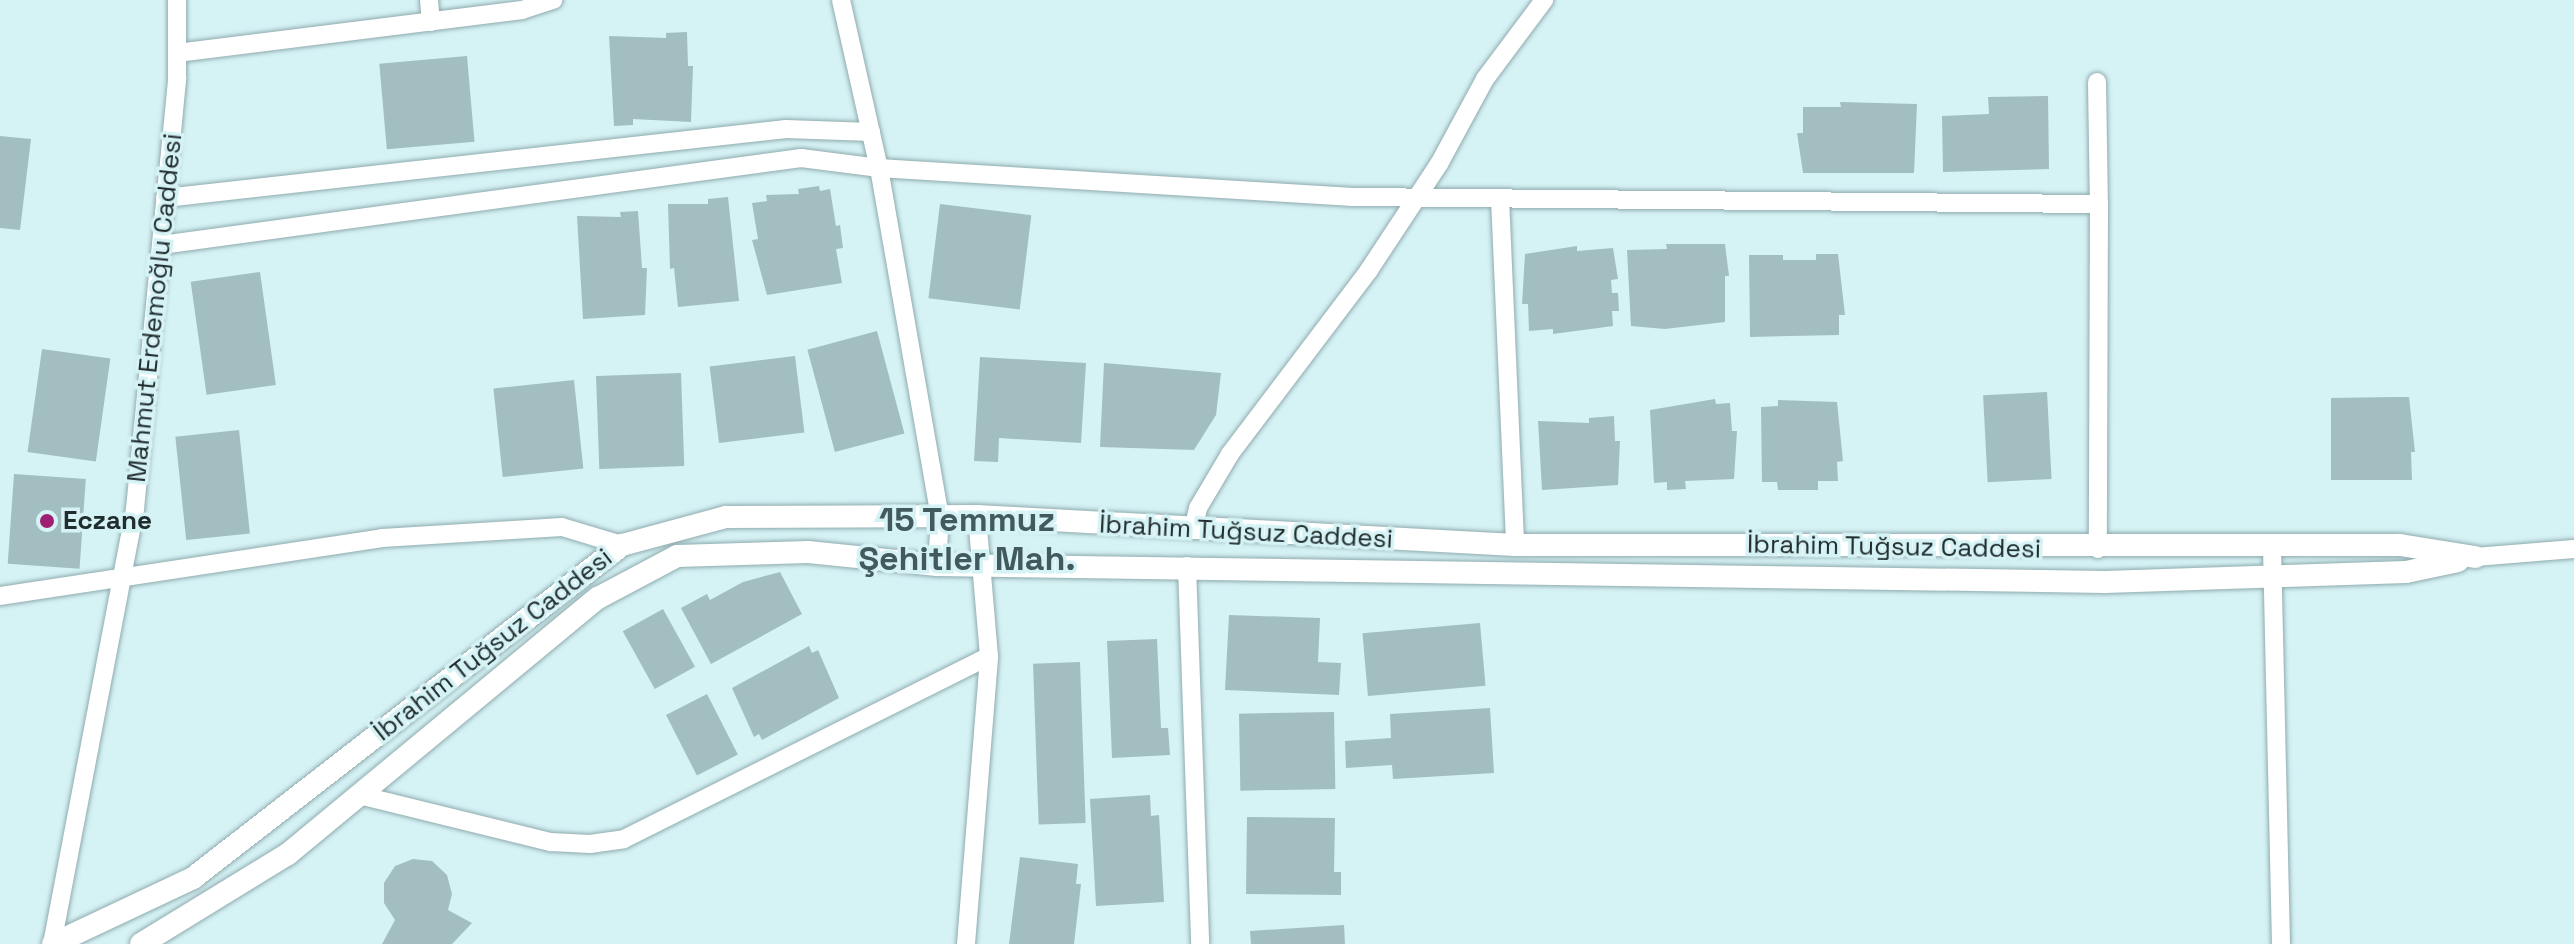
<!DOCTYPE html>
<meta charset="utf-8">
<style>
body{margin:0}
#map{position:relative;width:2574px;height:944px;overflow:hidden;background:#d5f2f5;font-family:"Space Grotesk",sans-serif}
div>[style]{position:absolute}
.building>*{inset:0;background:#a2bec1;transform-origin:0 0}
.roads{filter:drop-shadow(0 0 2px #90abae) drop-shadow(0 0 2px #90abae)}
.minor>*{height:18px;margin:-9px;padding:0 9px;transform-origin:9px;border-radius:9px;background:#fff}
.tertiary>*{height:22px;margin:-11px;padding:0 11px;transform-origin:11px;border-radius:11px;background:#fff}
.dots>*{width:22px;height:22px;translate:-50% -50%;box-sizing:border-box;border:4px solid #d5f2f5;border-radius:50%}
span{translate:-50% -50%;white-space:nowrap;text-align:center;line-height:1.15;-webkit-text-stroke:7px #d5f2f5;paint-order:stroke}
.street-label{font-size:26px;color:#212c2d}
.poi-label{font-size:26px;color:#212c2d;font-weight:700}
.left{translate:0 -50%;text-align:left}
.district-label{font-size:34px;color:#425a5d;font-weight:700}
</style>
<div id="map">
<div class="building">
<div style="clip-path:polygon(687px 32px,688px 66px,693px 66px,691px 122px,633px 119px,633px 125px,614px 126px,609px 36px,666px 38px,666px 33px)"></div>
<div style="left:467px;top:56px;width:86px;height:88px;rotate:85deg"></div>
<div style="clip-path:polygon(2048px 96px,2049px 169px,1943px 172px,1942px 116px,1989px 114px,1988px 97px)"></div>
<div style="clip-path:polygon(1840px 102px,1917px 104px,1914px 173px,1803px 173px,1797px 133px,1803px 133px,1803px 107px,1841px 107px)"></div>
<div style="clip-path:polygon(0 136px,31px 139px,20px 230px,0 228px)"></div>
<div style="clip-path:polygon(819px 186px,820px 191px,830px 189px,836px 226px,840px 225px,843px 248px,836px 249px,842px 283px,767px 295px,752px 240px,758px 239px,752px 203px,767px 201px,766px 195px,799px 194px,798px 189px)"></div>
<div style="clip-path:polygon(728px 197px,739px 301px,678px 307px,674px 268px,670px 269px,668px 204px,708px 204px,708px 199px)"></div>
<div style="left:940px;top:204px;width:92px;height:95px;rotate:7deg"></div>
<div style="clip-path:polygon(638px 211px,642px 268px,647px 268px,645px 315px,583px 319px,577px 216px,621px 217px,620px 212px)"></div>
<div style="clip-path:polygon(1666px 244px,1725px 244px,1729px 276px,1725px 276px,1725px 322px,1665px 329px,1631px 326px,1627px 250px,1667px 249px)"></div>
<div style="clip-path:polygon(1577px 246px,1577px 251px,1613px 248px,1618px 279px,1611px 280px,1612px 293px,1618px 293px,1619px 311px,1612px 311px,1613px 326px,1553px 334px,1553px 329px,1529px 331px,1528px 304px,1522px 304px,1525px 254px)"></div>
<div style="clip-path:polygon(1816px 254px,1838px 254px,1845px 315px,1839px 315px,1839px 335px,1750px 337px,1749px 255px,1783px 255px,1783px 260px,1816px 260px)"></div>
<div style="left:260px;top:272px;width:114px;height:70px;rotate:82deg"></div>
<div style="left:877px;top:331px;width:106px;height:72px;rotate:75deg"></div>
<div style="left:42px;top:349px;width:69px;height:104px;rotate:8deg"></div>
<div style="left:795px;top:356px;width:77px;height:86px;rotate:83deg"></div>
<div style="clip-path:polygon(980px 357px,1086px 363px,1081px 443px,999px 438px,998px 462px,974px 461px)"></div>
<div style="clip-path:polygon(1104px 363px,1221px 373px,1216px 415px,1194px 450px,1100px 447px)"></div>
<div style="left:681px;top:373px;width:93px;height:85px;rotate:88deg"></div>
<div style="left:574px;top:380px;width:89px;height:81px;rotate:84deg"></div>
<div style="left:2047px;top:392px;width:87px;height:64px;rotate:87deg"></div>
<div style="clip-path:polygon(2394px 397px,2409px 397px,2415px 452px,2411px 452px,2412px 480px,2331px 480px,2331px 398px)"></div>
<div style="clip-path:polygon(1715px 399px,1716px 404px,1730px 403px,1732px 431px,1737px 431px,1734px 479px,1685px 481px,1686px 489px,1667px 490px,1667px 482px,1654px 483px,1650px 410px)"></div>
<div style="clip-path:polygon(1778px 400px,1837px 402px,1843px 461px,1837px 462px,1838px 481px,1818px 481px,1818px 490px,1778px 490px,1777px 482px,1762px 482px,1761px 407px,1778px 406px)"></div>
<div style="clip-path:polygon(1614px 416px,1615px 441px,1620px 441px,1618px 485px,1542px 490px,1538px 421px,1589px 423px,1589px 418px)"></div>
<div style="left:239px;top:430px;width:104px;height:64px;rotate:84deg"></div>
<div style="left:14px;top:474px;width:72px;height:90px;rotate:4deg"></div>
<div style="clip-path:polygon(780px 572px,802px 614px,711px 664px,681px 608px,707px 594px,710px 600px,743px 582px)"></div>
<div style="left:663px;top:609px;width:66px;height:46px;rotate:61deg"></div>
<div style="clip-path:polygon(1229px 615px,1320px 618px,1318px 662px,1341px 663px,1339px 695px,1225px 690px)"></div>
<div style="left:1480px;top:623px;width:63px;height:118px;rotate:85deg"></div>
<div style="clip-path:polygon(1157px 639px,1161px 728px,1168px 728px,1170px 755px,1112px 758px,1107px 641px)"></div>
<div style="clip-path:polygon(809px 646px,812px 653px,818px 650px,839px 698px,762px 740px,759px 734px,754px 737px,732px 688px)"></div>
<div style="left:1080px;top:662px;width:161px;height:47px;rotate:88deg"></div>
<div style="left:707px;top:694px;width:68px;height:46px;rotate:63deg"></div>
<div style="clip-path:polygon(1490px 708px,1494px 773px,1393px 779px,1392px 765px,1346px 768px,1345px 741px,1391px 738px,1390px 714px)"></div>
<div style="left:1334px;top:712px;width:77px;height:95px;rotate:89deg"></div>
<div style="clip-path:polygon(1150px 795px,1151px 816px,1159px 815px,1164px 902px,1096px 906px,1090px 799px)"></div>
<div style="clip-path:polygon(1247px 817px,1335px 818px,1334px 872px,1341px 872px,1341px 895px,1246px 894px)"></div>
<div style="clip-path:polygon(1020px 857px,1078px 864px,1076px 884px,1081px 884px,1074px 944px,1009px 944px)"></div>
<div style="clip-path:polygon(413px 859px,432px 861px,447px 875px,452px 894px,448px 910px,472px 923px,452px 944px,382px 944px,395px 920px,384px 903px,384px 883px,395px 866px)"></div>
<div style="clip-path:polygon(1344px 925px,1345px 944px,1251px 944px,1250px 931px)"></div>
</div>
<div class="roads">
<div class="minor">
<div style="left:429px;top:0;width:22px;rotate:85deg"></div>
<div style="left:841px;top:0;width:172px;rotate:77.3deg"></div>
<div style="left:879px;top:168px;width:355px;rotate:80.1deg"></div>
<div style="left:940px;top:518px;width:47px;rotate:93.7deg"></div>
<div style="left:177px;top:53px;width:348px;rotate:-7.1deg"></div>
<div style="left:522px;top:10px;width:33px;rotate:-18deg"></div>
<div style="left:2097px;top:82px;width:122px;rotate:89.1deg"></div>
<div style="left:165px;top:198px;width:625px;rotate:-6.34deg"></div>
<div style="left:786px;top:129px;width:85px;rotate:2deg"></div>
<div style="left:1500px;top:198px;width:347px;rotate:87.5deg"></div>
<div style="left:161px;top:245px;width:646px;rotate:-7.74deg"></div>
<div style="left:801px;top:158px;width:79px;rotate:7.3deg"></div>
<div style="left:879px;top:168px;width:474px;rotate:3.5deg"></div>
<div style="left:1352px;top:197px;width:747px;rotate:0.54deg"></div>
<div style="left:2099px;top:204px;width:345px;rotate:90.2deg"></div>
<div style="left:1193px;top:530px;width:23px;rotate:-77deg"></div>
<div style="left:1198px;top:508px;width:63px;rotate:-59.3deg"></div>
<div style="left:1230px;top:454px;width:231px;rotate:-52.9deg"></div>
<div style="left:1369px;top:270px;width:127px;rotate:-56.6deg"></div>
<div style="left:1439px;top:164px;width:97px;rotate:-61.6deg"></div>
<div style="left:1485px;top:79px;width:99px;rotate:-53.2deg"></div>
<div style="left:2272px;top:548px;width:396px;rotate:88.7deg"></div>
<div style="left:2475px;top:557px;width:99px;rotate:-4.6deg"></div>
<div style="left:1187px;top:566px;width:378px;rotate:88deg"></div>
<div style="left:0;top:596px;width:386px;rotate:-8.6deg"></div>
<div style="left:382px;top:538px;width:180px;rotate:-3.5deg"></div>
<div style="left:562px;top:527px;width:63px;rotate:16.7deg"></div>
<div style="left:359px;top:795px;width:198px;rotate:13.8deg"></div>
<div style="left:551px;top:842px;width:39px;rotate:3deg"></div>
<div style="left:590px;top:844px;width:34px;rotate:-8deg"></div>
<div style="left:624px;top:839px;width:408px;rotate:-26.6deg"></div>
<div style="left:52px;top:944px;width:443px;rotate:-79.2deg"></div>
<div style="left:135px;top:509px;width:434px;rotate:-84.4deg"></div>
<div style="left:177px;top:77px;width:77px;rotate:-90deg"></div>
<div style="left:966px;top:944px;width:289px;rotate:-85.4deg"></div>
<div style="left:989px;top:656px;width:141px;rotate:-94.9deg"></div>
</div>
<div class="tertiary">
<div style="left:53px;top:944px;width:155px;rotate:-25.2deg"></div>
<div style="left:193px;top:878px;width:543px;rotate:-37.82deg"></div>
<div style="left:622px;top:545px;width:108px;rotate:-15.1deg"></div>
<div style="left:726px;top:517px;width:251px;rotate:-0.2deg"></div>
<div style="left:977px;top:516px;width:539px;rotate:3.09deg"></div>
<div style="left:1515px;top:545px;width:885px"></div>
<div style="left:2400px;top:545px;width:76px;rotate:9.1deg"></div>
<div style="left:141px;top:944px;width:172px;rotate:-31.5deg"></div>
<div style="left:288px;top:854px;width:402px;rotate:-39.6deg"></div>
<div style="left:598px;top:598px;width:89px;rotate:-28deg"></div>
<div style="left:677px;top:556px;width:131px;rotate:-1.7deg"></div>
<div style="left:808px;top:552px;width:130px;rotate:5.8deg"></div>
<div style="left:937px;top:565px;width:1168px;rotate:0.83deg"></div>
<div style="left:2105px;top:582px;width:301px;rotate:-1.9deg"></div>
<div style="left:2406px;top:572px;width:53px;rotate:-11.9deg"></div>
</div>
</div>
<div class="dots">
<div style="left:47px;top:521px;background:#9f2073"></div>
</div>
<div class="street-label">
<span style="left:155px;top:308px;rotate:-84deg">Mahmut Erdemoğlu Caddesi</span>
<span style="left:1246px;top:532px;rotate:3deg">İbrahim Tuğsuz Caddesi</span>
<span style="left:1894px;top:547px;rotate:1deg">İbrahim Tuğsuz Caddesi</span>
<span style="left:493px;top:645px;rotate:-38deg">İbrahim Tuğsuz Caddesi</span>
</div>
<div class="poi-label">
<span class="left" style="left:63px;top:521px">Eczane</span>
</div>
<div class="district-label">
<span style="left:967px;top:539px">15 Temmuz<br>Şehitler Mah.</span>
</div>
</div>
